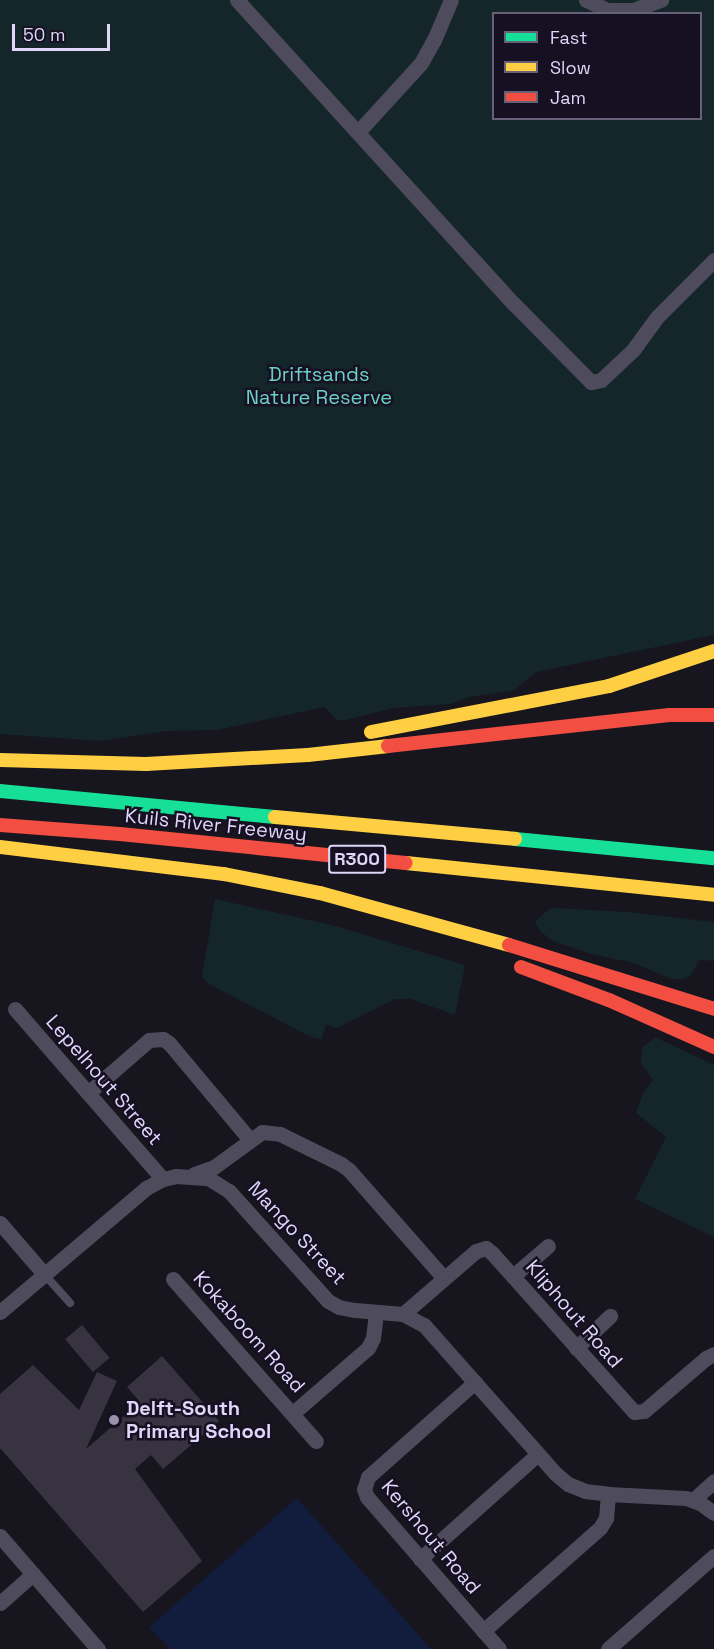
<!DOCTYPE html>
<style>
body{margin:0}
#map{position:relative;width:714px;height:1649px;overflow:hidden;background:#17151e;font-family:"Space Grotesk",sans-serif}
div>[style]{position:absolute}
.green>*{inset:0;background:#142629}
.water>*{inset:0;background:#121c3d}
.building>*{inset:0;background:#373340;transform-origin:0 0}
.lane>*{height:8px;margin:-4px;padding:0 4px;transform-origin:4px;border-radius:4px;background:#4e4b5d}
.street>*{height:15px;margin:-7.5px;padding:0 7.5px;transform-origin:7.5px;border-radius:7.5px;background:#4e4b5d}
.fast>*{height:14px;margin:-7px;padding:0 7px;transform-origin:7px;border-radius:7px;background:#16e098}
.slow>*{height:14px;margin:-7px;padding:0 7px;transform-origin:7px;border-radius:7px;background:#ffcf43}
.jam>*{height:14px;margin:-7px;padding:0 7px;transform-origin:7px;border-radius:7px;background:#f24e42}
.dots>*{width:16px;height:16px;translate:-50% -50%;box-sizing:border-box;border:3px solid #161122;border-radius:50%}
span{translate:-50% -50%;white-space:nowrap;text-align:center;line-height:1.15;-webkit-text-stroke:5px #161122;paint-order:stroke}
.shield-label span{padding:2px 4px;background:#161122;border:2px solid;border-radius:4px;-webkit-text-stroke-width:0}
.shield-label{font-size:18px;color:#dfd6fa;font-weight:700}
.park-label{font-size:20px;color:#6bd1c6}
.street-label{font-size:20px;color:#dfd6fa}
.poi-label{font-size:20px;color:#dfd6fa;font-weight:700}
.left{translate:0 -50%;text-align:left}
.legend{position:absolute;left:492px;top:12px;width:210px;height:108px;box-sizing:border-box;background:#161122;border:2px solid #666078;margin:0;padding:8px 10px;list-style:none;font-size:18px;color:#dfd6fa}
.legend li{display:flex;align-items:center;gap:12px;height:30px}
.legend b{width:30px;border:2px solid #666078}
.scale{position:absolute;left:12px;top:24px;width:98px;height:27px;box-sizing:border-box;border:3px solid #dfd6fa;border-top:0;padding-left:8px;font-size:18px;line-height:21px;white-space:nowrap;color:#dfd6fa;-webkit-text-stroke:4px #161122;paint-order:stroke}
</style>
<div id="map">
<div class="green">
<div style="clip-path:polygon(evenodd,0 0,714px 0,714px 635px,536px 672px,515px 690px,469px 697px,451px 704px,393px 708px,342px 721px,336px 719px,325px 707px,217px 730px,166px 731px,100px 741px,0 734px,0 0,494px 14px,700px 14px,700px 118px,494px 118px,494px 14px)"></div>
<div style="clip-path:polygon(215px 899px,332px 925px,465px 965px,455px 1015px,411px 999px,395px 999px,337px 1028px,326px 1025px,321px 1039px,311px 1037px,209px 984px,202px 977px)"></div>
<div style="clip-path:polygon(555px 908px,628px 912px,714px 922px,714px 961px,700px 960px,690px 976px,684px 979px,671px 979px,634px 963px,591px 954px,553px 941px,541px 932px,535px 922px,549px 909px)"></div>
<div style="clip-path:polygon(655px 1037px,714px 1065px,714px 1237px,635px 1199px,666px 1137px,636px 1113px,643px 1093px,653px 1080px,641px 1063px,642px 1048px)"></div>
</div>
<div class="water">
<div style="clip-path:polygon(297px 1498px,431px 1649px,170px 1649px,149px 1627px)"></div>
</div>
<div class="building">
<div style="left:82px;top:1325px;width:43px;height:22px;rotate:50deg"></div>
<div style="clip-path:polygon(162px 1356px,219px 1421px,163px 1469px,151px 1455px,135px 1469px,202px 1561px,143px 1612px,0 1448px,0 1394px,33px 1365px,79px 1410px,97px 1372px,117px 1381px,86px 1449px,140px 1402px,127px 1387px)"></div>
</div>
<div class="lane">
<div style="left:44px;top:1274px;width:39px;rotate:48deg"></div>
</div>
<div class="street">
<div style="left:237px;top:0;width:411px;rotate:47.7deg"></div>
<div style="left:514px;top:304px;width:110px;rotate:45.4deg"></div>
<div style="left:591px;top:382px;width:10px;rotate:-11deg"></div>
<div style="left:601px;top:380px;width:44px;rotate:-43.2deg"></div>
<div style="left:633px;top:350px;width:41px;rotate:-54deg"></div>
<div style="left:657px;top:317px;width:81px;rotate:-45deg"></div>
<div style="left:586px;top:0;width:23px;rotate:25deg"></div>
<div style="left:607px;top:10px;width:26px"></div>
<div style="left:633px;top:10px;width:30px;rotate:-20deg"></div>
<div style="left:358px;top:132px;width:93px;rotate:-47.6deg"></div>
<div style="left:421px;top:63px;width:26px;rotate:-61deg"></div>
<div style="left:434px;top:40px;width:43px;rotate:-67deg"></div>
<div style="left:15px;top:1009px;width:225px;rotate:49deg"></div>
<div style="left:88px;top:1093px;width:81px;rotate:-41deg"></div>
<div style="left:149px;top:1040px;width:14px;rotate:-4deg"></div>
<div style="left:163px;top:1039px;width:7px;rotate:34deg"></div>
<div style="left:169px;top:1043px;width:126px;rotate:50.1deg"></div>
<div style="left:194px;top:1174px;width:21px;rotate:-19deg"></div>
<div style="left:214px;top:1167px;width:59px;rotate:-36.1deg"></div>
<div style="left:262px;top:1132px;width:18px;rotate:6deg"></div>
<div style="left:280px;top:1134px;width:68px;rotate:26.2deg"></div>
<div style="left:341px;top:1164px;width:10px;rotate:37deg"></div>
<div style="left:349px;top:1170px;width:144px;rotate:48.7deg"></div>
<div style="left:0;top:1223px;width:67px;rotate:49.2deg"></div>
<div style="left:513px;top:1276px;width:46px;rotate:-40.6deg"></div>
<div style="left:173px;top:1279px;width:216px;rotate:48.6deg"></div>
<div style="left:0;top:1312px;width:192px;rotate:-40.3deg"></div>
<div style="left:146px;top:1188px;width:19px;rotate:-28deg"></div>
<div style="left:163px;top:1179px;width:13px;rotate:-13deg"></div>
<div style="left:176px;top:1176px;width:32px;rotate:4deg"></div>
<div style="left:208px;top:1178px;width:25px;rotate:32deg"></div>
<div style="left:229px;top:1191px;width:148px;rotate:48deg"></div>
<div style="left:328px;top:1301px;width:13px;rotate:29deg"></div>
<div style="left:339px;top:1307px;width:16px;rotate:11deg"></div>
<div style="left:355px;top:1310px;width:48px;rotate:4.8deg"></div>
<div style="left:403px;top:1314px;width:24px;rotate:28deg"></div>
<div style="left:424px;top:1325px;width:199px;rotate:48.5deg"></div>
<div style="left:556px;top:1474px;width:16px;rotate:40deg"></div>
<div style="left:568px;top:1484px;width:18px;rotate:22deg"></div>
<div style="left:585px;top:1491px;width:23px;rotate:7deg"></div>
<div style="left:608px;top:1494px;width:78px;rotate:2.9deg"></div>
<div style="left:686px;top:1498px;width:15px;rotate:20deg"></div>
<div style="left:700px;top:1503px;width:17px;rotate:36deg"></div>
<div style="left:403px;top:1314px;width:96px;rotate:-40.8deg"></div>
<div style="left:476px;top:1251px;width:10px;rotate:-17deg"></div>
<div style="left:486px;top:1248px;width:8px;rotate:40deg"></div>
<div style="left:492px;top:1253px;width:213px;rotate:48.2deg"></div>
<div style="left:634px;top:1412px;width:10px;rotate:-6deg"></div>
<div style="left:644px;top:1411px;width:82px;rotate:-40.5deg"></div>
<div style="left:706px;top:1358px;width:9px;rotate:-27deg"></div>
<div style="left:576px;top:1348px;width:47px;rotate:-43.3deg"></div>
<div style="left:475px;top:1382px;width:143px;rotate:138.4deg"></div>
<div style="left:368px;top:1477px;width:13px;rotate:108deg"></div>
<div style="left:364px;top:1489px;width:9px;rotate:69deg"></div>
<div style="left:367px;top:1497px;width:201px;rotate:49deg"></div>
<div style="left:293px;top:1413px;width:99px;rotate:-40.9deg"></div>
<div style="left:368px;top:1348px;width:11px;rotate:-63deg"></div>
<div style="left:373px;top:1338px;width:26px;rotate:-83deg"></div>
<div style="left:693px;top:1500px;width:28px;rotate:-42deg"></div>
<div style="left:0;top:1536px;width:150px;rotate:49.1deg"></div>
<div style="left:420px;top:1559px;width:158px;rotate:-41.7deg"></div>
<div style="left:0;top:1603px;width:44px;rotate:-41.3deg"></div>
<div style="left:483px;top:1631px;width:156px;rotate:-41.4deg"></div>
<div style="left:600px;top:1528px;width:12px;rotate:-59deg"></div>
<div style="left:606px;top:1518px;width:24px;rotate:-85deg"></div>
<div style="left:608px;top:1649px;width:141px;rotate:-41.3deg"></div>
</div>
<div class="fast">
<div style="left:0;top:791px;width:276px;rotate:5.4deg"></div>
<div style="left:515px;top:839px;width:200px;rotate:5.5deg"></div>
</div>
<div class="slow">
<div style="left:371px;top:732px;width:242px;rotate:-10.9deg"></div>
<div style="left:609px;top:686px;width:111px;rotate:-18.4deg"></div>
<div style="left:0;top:760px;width:146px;rotate:1.6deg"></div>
<div style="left:146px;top:764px;width:162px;rotate:-3.2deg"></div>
<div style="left:308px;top:755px;width:81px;rotate:-6.4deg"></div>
<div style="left:275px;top:817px;width:241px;rotate:5.2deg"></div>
<div style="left:0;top:847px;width:226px;rotate:6.9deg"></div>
<div style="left:224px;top:874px;width:98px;rotate:11.2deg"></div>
<div style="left:320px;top:893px;width:196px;rotate:15.4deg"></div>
<div style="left:406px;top:863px;width:310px;rotate:5.9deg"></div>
</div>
<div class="jam">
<div style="left:388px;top:746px;width:283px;rotate:-6.3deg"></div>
<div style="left:669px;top:715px;width:45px"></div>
<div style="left:0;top:825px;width:120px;rotate:4.3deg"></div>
<div style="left:120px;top:834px;width:287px;rotate:5.8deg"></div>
<div style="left:509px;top:945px;width:215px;rotate:17.3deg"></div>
<div style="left:521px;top:967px;width:94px;rotate:20.6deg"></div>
<div style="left:609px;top:1000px;width:115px;rotate:24.1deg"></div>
</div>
<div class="dots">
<div style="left:114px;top:1420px;background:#9992ad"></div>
</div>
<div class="shield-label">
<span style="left:357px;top:859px">R300</span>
</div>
<div class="park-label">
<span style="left:319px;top:386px">Driftsands<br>Nature Reserve</span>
</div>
<div class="street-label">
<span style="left:216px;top:825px;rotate:6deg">Kuils River Freeway</span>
<span style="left:104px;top:1080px;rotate:49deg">Lepelhout Street</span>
<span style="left:297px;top:1233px;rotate:47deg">Mango Street</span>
<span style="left:574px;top:1314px;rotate:49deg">Kliphout Road</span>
<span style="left:249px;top:1332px;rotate:48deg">Kokaboom Road</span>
<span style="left:431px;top:1537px;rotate:50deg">Kershout Road</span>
</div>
<div class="poi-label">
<span class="left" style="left:126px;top:1420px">Delft-South<br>Primary School</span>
</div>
<ul class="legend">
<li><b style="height:8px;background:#16e098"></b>Fast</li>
<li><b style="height:8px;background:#ffcf43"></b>Slow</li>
<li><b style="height:8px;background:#f24e42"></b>Jam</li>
</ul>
<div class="scale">50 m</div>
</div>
